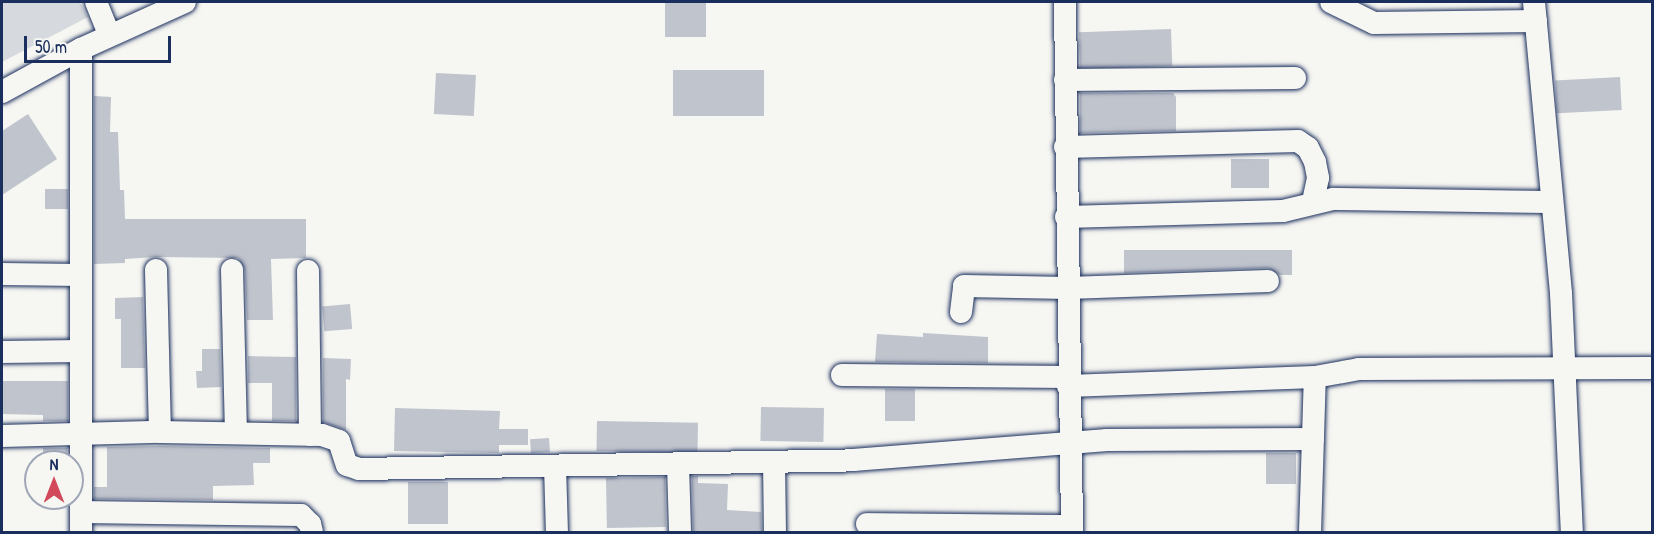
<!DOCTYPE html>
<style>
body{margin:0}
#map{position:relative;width:1654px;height:534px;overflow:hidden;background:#f6f6f2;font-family:"Patrick Hand",sans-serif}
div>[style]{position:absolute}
.green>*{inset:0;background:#d6d9dd}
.building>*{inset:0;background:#c0c4cd;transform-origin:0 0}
.roads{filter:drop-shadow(0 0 2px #1b2f5e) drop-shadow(0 0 2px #1b2f5e)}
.minor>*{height:22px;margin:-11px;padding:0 11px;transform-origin:11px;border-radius:11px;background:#f6f6f2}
span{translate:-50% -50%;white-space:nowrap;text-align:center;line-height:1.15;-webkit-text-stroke:6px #f6f6f2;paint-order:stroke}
.frame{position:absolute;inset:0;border:3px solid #1b2f5e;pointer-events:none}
.north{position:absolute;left:24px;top:450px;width:60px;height:60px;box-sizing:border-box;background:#f6f6f2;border:2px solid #9ea6b7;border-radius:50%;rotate:0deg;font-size:16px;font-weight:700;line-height:24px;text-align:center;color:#1b2f5e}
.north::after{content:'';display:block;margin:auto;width:21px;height:27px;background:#d1495b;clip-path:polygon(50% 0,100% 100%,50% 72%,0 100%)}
.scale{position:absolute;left:24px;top:36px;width:147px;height:27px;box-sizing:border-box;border:3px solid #1b2f5e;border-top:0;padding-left:8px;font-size:18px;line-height:21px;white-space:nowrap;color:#1b2f5e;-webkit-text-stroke:4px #f6f6f2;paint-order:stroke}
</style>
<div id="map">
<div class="green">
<div style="clip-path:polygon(2px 2px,80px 2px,88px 17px,2px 62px)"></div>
</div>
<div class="building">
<div style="left:665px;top:2px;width:41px;height:35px"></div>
<div style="left:1171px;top:29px;width:37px;height:92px;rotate:88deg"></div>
<div style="left:673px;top:70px;width:91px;height:46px"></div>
<div style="left:436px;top:73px;width:40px;height:41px;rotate:3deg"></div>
<div style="left:1620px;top:77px;width:33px;height:65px;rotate:87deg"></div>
<div style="clip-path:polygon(1080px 93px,1173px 93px,1176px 97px,1176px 131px,1080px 133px)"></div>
<div style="clip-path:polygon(94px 96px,111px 97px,110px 132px,118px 132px,120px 190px,124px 190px,125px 219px,306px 219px,306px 258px,271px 259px,273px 320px,247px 320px,245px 270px,238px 258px,155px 257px,125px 259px,125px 263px,94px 264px)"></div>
<div style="clip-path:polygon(28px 114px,57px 159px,2px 195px,2px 131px)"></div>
<div style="left:1231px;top:159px;width:38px;height:29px"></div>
<div style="left:45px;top:189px;width:23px;height:20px"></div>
<div style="clip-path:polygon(1124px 250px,1292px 250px,1292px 275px,1280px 275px,1268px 268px,1124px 273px)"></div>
<div style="clip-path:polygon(143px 297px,145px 368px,121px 368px,121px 319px,115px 319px,115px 298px)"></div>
<div style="left:350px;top:304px;width:25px;height:28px;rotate:85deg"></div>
<div style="clip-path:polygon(923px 333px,988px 337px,988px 363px,875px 362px,877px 334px,923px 337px)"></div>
<div style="clip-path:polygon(202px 349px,220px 349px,221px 387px,197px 388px,196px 371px,202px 371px)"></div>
<div style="clip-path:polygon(248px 356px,296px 357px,296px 421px,272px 421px,272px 383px,248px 383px)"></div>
<div style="clip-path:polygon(323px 358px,351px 359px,350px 380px,346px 379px,346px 430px,323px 422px)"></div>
<div style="clip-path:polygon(2px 381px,68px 381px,68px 421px,43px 421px,43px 415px,2px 414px)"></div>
<div style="left:885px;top:389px;width:30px;height:32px"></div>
<div style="left:761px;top:407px;width:63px;height:34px;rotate:1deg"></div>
<div style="clip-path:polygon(395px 408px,500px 411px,499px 429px,528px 429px,528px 445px,499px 445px,499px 453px,394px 451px)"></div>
<div style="left:597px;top:421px;width:101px;height:30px;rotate:1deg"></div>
<div style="left:549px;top:438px;width:14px;height:19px;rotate:86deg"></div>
<div style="clip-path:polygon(160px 446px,270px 448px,270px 463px,253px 463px,254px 485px,213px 486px,213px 500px,94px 499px,94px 487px,107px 487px,107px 447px)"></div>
<div style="left:43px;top:448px;width:24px;height:14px"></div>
<div style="left:1266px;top:453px;width:30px;height:31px"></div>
<div style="clip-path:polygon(692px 476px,698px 476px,698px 483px,728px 484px,727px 510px,761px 512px,762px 532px,693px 532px)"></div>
<div style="left:665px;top:477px;width:50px;height:59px;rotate:89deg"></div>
<div style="left:408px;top:482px;width:40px;height:42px"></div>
</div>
<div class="roads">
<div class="minor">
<div style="left:96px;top:2px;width:35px;rotate:68deg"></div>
<div style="left:1065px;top:2px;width:530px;rotate:89.24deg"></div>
<div style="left:1331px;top:2px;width:48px;rotate:26deg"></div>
<div style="left:1374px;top:23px;width:162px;rotate:-0.7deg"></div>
<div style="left:1534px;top:2px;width:292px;rotate:84.7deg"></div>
<div style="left:1561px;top:293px;width:239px;rotate:87.4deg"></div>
<div style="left:1065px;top:80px;width:230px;rotate:-0.5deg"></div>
<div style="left:2px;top:92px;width:90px;rotate:-28.6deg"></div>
<div style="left:81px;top:49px;width:114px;rotate:-24.3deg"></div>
<div style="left:1065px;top:147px;width:233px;rotate:-1.5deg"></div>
<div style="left:1298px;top:141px;width:12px;rotate:35deg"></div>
<div style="left:1308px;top:148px;width:16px;rotate:63deg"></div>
<div style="left:1315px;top:162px;width:16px;rotate:79deg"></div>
<div style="left:1318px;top:178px;width:25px;rotate:102deg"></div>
<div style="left:1066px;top:217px;width:217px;rotate:-1.6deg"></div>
<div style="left:1283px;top:211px;width:51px;rotate:-13.5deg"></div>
<div style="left:1333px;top:199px;width:219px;rotate:0.8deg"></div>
<div style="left:156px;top:270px;width:162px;rotate:88.6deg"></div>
<div style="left:232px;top:270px;width:162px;rotate:88.6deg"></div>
<div style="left:308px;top:271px;width:164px;rotate:89.3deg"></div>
<div style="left:2px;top:274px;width:77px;rotate:0.7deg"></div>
<div style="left:961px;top:312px;width:26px;rotate:-83deg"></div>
<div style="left:964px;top:286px;width:104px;rotate:1.1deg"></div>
<div style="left:1068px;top:288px;width:200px;rotate:-2deg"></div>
<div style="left:2px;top:352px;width:78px;rotate:-0.7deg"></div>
<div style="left:842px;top:375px;width:226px;rotate:0.5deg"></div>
<div style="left:1068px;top:386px;width:247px;rotate:-2.1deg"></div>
<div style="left:1315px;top:377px;width:45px;rotate:-10.3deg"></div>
<div style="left:1359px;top:369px;width:293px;rotate:-0.2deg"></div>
<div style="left:2px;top:436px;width:158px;rotate:-1.5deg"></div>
<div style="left:160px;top:432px;width:162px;rotate:1.1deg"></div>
<div style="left:322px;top:435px;width:18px;rotate:19deg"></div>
<div style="left:339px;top:441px;width:25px;rotate:72deg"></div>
<div style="left:347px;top:465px;width:13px;rotate:18deg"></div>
<div style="left:359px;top:469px;width:494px;rotate:-1deg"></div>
<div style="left:853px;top:460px;width:255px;rotate:-4.5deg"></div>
<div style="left:1107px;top:440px;width:206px;rotate:-0.3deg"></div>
<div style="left:774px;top:462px;width:70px;rotate:89.2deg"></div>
<div style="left:678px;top:464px;width:68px;rotate:88.3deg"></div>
<div style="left:555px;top:466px;width:66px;rotate:88.3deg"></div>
<div style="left:81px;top:512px;width:220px;rotate:0.8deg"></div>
<div style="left:301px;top:515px;width:13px;rotate:45deg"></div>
<div style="left:310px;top:524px;width:8px;rotate:76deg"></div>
<div style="left:867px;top:524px;width:205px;rotate:0.6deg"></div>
<div style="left:81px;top:532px;width:483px;rotate:-90deg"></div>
<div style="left:1310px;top:532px;width:155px;rotate:-88.2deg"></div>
</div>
</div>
<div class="frame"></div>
<div class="north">N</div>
<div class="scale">50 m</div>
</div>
